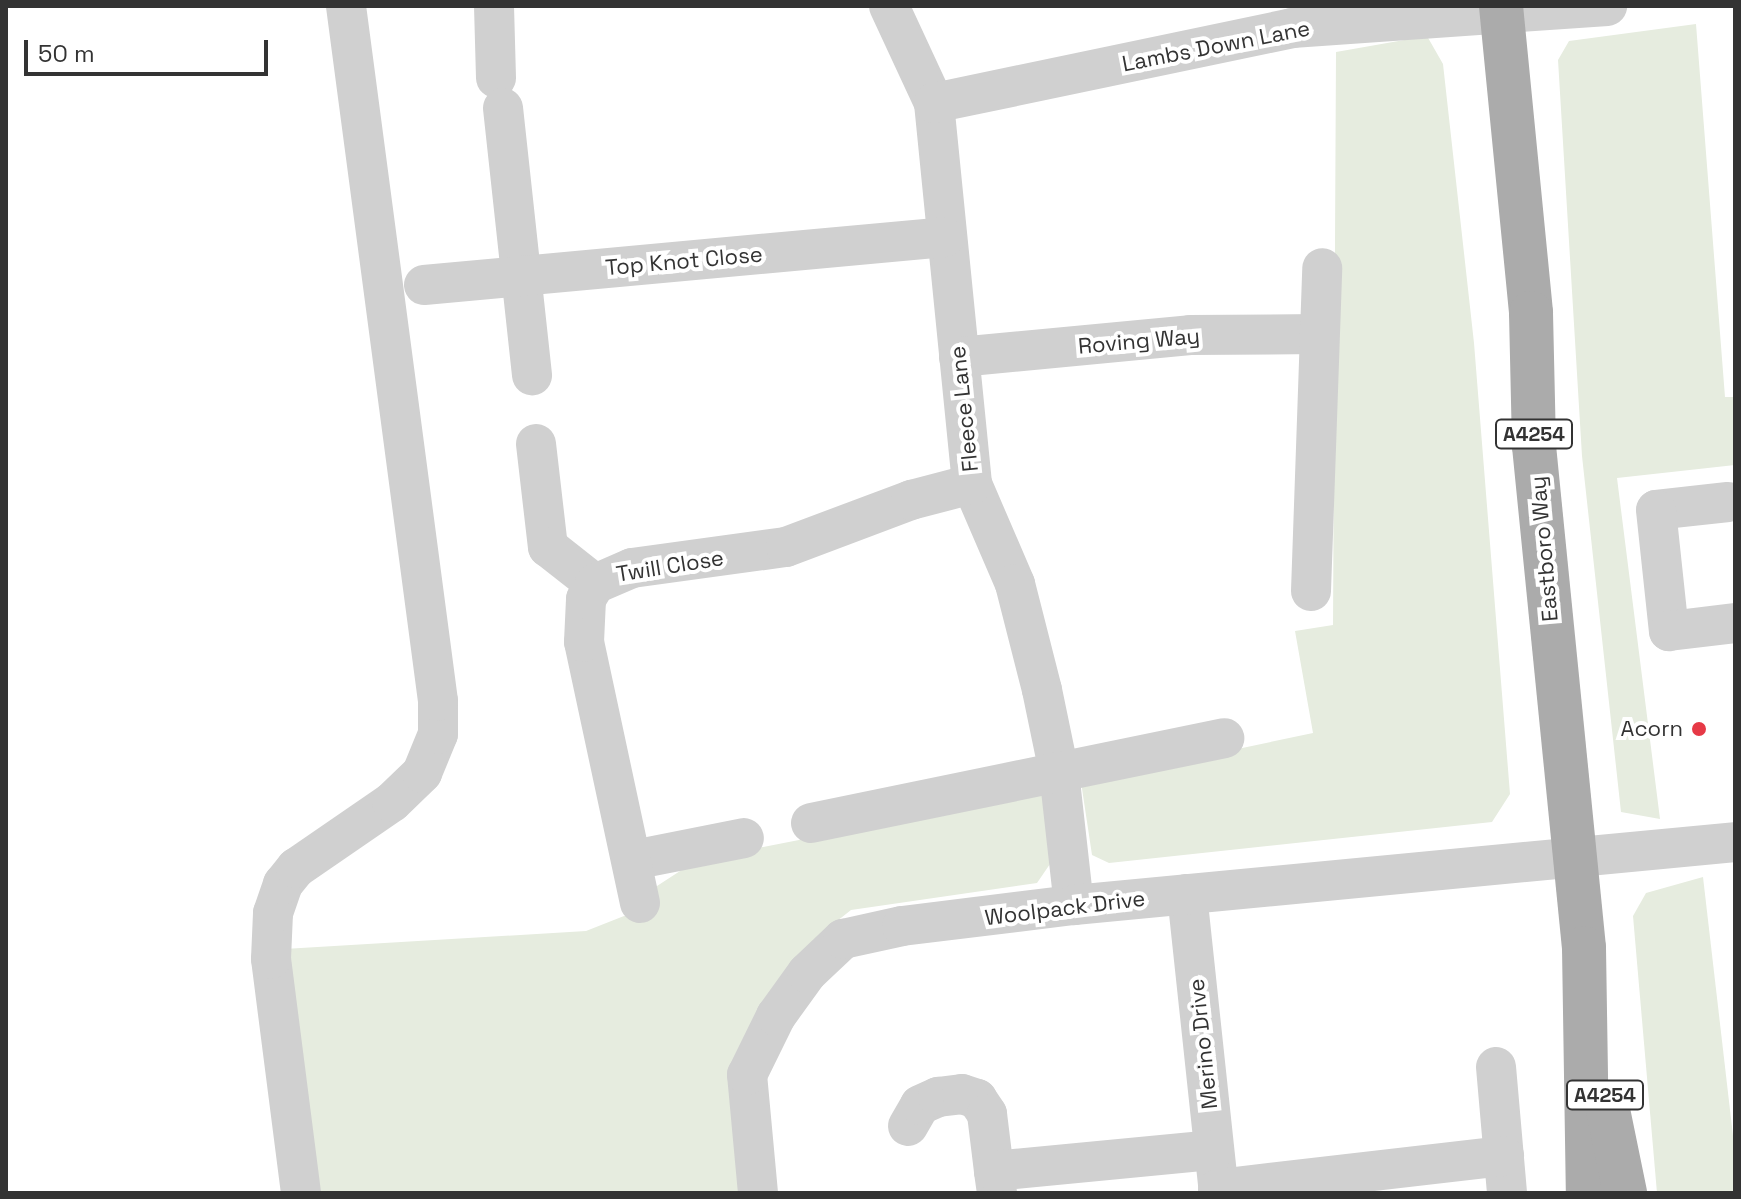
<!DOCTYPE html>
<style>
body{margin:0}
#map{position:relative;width:1741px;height:1199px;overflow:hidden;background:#fff;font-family:"Space Grotesk",sans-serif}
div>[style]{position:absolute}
.green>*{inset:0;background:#e6ecdf}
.minor>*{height:40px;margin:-20px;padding:0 20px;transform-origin:20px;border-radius:20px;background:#d0d0d0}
.major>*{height:44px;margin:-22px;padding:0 22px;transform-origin:22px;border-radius:22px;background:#ababab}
.dots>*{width:22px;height:22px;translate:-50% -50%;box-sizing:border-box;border:4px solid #fff;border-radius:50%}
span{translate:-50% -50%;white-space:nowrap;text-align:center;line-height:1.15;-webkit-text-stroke:8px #fff;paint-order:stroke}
.shield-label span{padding:2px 6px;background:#fff;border:2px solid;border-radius:6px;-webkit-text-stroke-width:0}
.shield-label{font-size:20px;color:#333;font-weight:700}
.street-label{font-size:22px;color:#333}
.poi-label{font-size:22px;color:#333}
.right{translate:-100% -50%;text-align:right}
.frame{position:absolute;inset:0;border:8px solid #333;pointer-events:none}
.scale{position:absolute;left:24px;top:40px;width:244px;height:36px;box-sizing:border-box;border:4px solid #333;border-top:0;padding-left:10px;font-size:24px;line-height:28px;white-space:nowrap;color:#333;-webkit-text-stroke:6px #fff;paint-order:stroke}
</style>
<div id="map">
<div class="green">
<div style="clip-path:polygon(1696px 24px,1725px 397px,1735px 397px,1735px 465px,1617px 478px,1660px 819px,1621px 812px,1582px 456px,1558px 60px,1569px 41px)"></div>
<div style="clip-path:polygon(1427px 36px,1443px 64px,1474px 343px,1510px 794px,1492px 822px,1109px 863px,1092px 855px,1081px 782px,1313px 733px,1295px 631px,1333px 625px,1336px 52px)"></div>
<div style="clip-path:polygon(1044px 792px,1050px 864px,1037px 883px,851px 910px,827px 929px,752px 1023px,748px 1193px,318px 1193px,284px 949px,586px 931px,624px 916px,654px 913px,657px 886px,697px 860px)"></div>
<div style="clip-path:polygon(1703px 877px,1735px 1153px,1735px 1193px,1657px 1193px,1633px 916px,1646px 893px)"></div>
</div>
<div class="minor">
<div style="left:494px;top:6px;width:72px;rotate:88.4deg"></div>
<div style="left:889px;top:6px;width:107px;rotate:65.1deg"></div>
<div style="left:934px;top:103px;width:383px;rotate:84.3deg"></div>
<div style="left:972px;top:484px;width:109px;rotate:66.7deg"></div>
<div style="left:1015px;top:584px;width:109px;rotate:75.7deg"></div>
<div style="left:1042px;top:690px;width:84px;rotate:78.3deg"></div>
<div style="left:1059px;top:772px;width:134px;rotate:83.6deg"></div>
<div style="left:934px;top:103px;width:366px;rotate:-11.8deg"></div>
<div style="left:1292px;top:28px;width:316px;rotate:-4deg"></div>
<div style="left:503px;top:108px;width:269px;rotate:83.8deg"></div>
<div style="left:424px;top:285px;width:523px;rotate:-5.26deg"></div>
<div style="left:959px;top:357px;width:232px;rotate:-5.4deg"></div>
<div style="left:1190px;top:335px;width:129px;rotate:-0.4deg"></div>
<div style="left:536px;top:444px;width:104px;rotate:83.4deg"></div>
<div style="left:548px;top:547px;width:60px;rotate:38.2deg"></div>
<div style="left:1728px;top:502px;width:72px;rotate:173.7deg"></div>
<div style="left:1656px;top:510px;width:122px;rotate:83.9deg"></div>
<div style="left:1669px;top:631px;width:66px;rotate:-6.9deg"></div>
<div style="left:1311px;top:591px;width:323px;rotate:-88deg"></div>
<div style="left:811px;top:823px;width:422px;rotate:-11.6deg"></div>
<div style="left:633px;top:860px;width:113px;rotate:-11.2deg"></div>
<div style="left:1187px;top:894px;width:301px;rotate:83.9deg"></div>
<div style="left:640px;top:903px;width:267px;rotate:-102.1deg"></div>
<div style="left:584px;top:642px;width:43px;rotate:-87.3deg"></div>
<div style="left:586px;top:599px;width:17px;rotate:-59deg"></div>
<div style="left:595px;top:584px;width:40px;rotate:-23.4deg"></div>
<div style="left:632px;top:568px;width:155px;rotate:-7.8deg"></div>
<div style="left:786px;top:547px;width:134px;rotate:-20.6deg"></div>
<div style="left:911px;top:500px;width:63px;rotate:-14.7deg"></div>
<div style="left:1496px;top:1067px;width:126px;rotate:85deg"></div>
<div style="left:908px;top:1126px;width:24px;rotate:-60deg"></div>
<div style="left:920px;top:1105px;width:20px;rotate:-24deg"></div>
<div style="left:938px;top:1097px;width:24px;rotate:-7deg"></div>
<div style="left:962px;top:1094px;width:16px;rotate:18deg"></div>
<div style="left:977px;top:1099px;width:18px;rotate:56deg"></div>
<div style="left:987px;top:1114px;width:57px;rotate:83deg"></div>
<div style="left:1218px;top:1189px;width:288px;rotate:-6.6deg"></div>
<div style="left:301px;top:1193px;width:236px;rotate:-97.3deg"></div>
<div style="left:271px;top:959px;width:46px;rotate:-87.5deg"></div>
<div style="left:273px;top:913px;width:31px;rotate:-71deg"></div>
<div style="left:283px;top:884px;width:21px;rotate:-51deg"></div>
<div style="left:296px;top:868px;width:116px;rotate:-34.5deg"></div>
<div style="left:392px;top:802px;width:42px;rotate:-44deg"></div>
<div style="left:422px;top:773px;width:42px;rotate:-67.7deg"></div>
<div style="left:438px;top:734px;width:33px;rotate:-90deg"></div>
<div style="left:438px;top:701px;width:701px;rotate:-97.54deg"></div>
<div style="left:758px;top:1193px;width:119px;rotate:-95.3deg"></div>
<div style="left:747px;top:1075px;width:66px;rotate:-63.8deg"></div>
<div style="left:776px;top:1016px;width:53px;rotate:-54.2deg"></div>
<div style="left:807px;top:973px;width:50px;rotate:-43.4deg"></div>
<div style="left:843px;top:939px;width:60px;rotate:-12.4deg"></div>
<div style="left:902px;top:926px;width:173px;rotate:-7deg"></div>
<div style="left:1074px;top:905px;width:664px;rotate:-5.44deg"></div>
<div style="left:997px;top:1193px;width:22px;rotate:-98deg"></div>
<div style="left:994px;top:1171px;width:221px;rotate:-5.5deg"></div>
</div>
<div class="major">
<div style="left:1501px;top:6px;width:308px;rotate:84.4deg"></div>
<div style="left:1531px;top:313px;width:133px;rotate:88.7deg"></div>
<div style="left:1534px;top:446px;width:504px;rotate:84.31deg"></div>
<div style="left:1584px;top:948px;width:245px;rotate:89.1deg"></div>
<div style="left:1607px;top:1105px;width:90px;rotate:78.4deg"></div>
</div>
<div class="dots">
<div style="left:1699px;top:729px;background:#e63946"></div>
</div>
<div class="shield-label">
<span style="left:1534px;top:434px">A4254</span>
<span style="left:1605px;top:1095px">A4254</span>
</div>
<div class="street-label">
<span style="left:1216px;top:46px;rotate:-11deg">Lambs Down Lane</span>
<span style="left:684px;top:261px;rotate:-5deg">Top Knot Close</span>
<span style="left:1139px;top:341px;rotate:-5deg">Roving Way</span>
<span style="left:964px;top:409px;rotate:-96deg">Fleece Lane</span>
<span style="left:1544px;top:549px;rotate:-95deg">Eastboro Way</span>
<span style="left:670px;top:566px;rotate:-9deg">Twill Close</span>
<span style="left:1065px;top:908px;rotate:-7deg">Woolpack Drive</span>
<span style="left:1203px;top:1044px;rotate:-96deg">Merino Drive</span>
</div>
<div class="poi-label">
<span class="right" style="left:1683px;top:729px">Acorn</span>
</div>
<div class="frame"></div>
<div class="scale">50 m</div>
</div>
